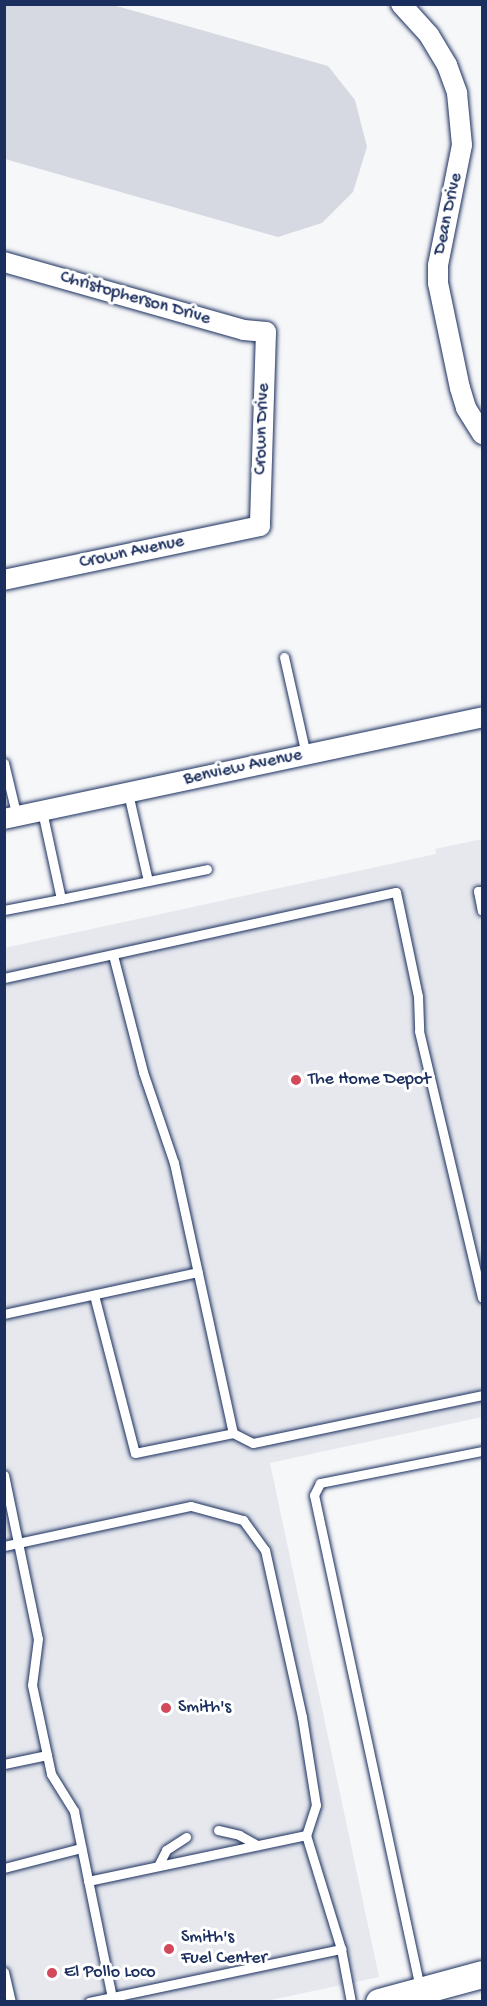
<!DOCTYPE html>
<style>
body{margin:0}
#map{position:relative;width:487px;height:2006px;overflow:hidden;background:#f6f7f9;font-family:"Gochi Hand",sans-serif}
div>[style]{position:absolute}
.built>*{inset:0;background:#e6e8ee}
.green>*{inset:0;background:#d6d9e2}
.roads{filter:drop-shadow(0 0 2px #1b2f5e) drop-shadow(0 0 2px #1b2f5e)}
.lane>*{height:9px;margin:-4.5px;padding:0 4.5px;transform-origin:4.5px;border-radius:4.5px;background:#fff}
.street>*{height:20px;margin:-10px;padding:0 10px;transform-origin:10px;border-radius:10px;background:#fff}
.secondary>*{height:27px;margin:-13.5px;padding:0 13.5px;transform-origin:13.5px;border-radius:13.5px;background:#fff}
.dots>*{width:16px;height:16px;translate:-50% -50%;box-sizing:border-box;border:3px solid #fff;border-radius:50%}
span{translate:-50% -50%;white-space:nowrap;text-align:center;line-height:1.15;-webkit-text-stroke:6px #fff;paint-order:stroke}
.street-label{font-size:18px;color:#1b2f5e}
.poi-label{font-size:18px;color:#1b2f5e}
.left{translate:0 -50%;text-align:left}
.frame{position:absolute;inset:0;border:6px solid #1b2f5e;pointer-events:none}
</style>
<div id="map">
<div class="built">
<div style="clip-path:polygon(482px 839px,482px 1417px,270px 1463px,379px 1977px,266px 2001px,5px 2001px,4px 948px,436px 854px,435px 849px)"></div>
</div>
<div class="green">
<div style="clip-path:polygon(4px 5px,113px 5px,328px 66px,355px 100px,367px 147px,353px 192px,322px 223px,278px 237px,5px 159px)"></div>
</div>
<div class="roads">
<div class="lane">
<div style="left:284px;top:657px;width:100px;rotate:77.3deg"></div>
<div style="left:4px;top:763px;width:56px;rotate:76.5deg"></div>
<div style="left:128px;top:793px;width:90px;rotate:77.2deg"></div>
<div style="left:42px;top:811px;width:90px;rotate:77.8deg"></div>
<div style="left:61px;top:899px;width:149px;rotate:-11.6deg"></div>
<div style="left:482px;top:891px;width:4px;rotate:180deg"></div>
<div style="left:478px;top:891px;width:20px;rotate:79deg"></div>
<div style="left:4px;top:910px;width:58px;rotate:-10.9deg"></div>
<div style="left:113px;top:955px;width:121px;rotate:75.6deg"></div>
<div style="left:143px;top:1072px;width:96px;rotate:71.2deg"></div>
<div style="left:174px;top:1163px;width:276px;rotate:77.7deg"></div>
<div style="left:4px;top:978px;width:401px;rotate:-12.4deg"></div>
<div style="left:396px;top:892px;width:106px;rotate:78.1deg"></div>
<div style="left:418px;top:996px;width:35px;rotate:88deg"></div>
<div style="left:419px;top:1031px;width:274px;rotate:76.7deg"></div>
<div style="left:94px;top:1295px;width:163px;rotate:75.5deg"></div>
<div style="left:135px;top:1453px;width:100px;rotate:-11.5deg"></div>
<div style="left:233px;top:1433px;width:22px;rotate:27deg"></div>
<div style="left:253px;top:1443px;width:234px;rotate:-11.8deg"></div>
<div style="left:4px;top:1314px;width:198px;rotate:-12.2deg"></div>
<div style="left:4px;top:1475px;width:167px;rotate:78.3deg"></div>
<div style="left:38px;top:1639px;width:46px;rotate:97.4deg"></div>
<div style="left:32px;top:1685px;width:91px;rotate:77.9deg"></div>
<div style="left:51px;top:1774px;width:44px;rotate:58.1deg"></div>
<div style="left:74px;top:1811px;width:195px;rotate:78.5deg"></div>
<div style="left:4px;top:1546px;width:191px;rotate:-12.1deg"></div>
<div style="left:191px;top:1506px;width:54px;rotate:15.1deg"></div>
<div style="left:243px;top:1520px;width:37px;rotate:54deg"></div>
<div style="left:265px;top:1550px;width:171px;rotate:77.5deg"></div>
<div style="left:302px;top:1717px;width:89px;rotate:81deg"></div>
<div style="left:316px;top:1805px;width:32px;rotate:108deg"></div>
<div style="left:306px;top:1835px;width:119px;rotate:72.9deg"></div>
<div style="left:4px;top:1764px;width:44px;rotate:-11.8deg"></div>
<div style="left:218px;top:1830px;width:22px;rotate:13deg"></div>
<div style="left:239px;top:1835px;width:21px;rotate:29deg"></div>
<div style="left:158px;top:1866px;width:18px;rotate:-63deg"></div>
<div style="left:166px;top:1850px;width:24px;rotate:-33deg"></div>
<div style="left:4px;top:1868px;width:80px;rotate:-14.6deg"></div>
<div style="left:88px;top:1881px;width:223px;rotate:-11.9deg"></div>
<div style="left:4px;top:1972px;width:31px;rotate:77deg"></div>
<div style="left:420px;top:1988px;width:504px;rotate:-102.13deg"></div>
<div style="left:314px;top:1495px;width:13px;rotate:-63deg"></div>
<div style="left:320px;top:1483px;width:165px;rotate:-11.2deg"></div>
<div style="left:89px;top:2002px;width:258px;rotate:-11.9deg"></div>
<div style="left:341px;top:1949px;width:54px;rotate:79.3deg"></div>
</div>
<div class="street">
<div style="left:401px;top:4px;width:42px;rotate:47.9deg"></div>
<div style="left:429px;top:35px;width:35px;rotate:59deg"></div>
<div style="left:447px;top:65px;width:30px;rotate:70deg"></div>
<div style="left:457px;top:93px;width:52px;rotate:84.5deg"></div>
<div style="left:462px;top:145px;width:122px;rotate:101.3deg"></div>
<div style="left:438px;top:265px;width:18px;rotate:90deg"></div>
<div style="left:438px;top:283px;width:107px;rotate:78.2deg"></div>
<div style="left:460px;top:388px;width:21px;rotate:73deg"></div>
<div style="left:466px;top:408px;width:31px;rotate:58deg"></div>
<div style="left:4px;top:262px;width:249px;rotate:15.8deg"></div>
<div style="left:244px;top:330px;width:22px;rotate:5deg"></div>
<div style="left:266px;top:332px;width:194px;rotate:91.8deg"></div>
<div style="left:260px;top:526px;width:262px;rotate:168.1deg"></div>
<div style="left:4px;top:819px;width:489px;rotate:-12deg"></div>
</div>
<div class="secondary">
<div style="left:379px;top:2002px;width:107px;rotate:-15.2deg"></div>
</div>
</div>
<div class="dots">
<div style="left:296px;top:1080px;background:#d1495b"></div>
<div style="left:166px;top:1708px;background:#d1495b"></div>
<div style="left:169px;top:1949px;background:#d1495b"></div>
<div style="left:52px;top:1973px;background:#d1495b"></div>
</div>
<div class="street-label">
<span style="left:449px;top:214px;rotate:-78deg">Dean Drive</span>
<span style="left:135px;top:299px;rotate:16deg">Christopherson Drive</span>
<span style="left:263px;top:429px;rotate:-88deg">Crown Drive</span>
<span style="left:132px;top:553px;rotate:-12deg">Crown Avenue</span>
<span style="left:243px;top:768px;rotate:-12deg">Benview Avenue</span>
</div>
<div class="poi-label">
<span class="left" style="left:308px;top:1080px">The Home Depot</span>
<span class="left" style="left:178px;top:1708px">Smith's</span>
<span class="left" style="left:181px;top:1949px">Smith's<br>Fuel Center</span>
<span class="left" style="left:64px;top:1973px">El Pollo Loco</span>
</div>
<div class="frame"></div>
</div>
